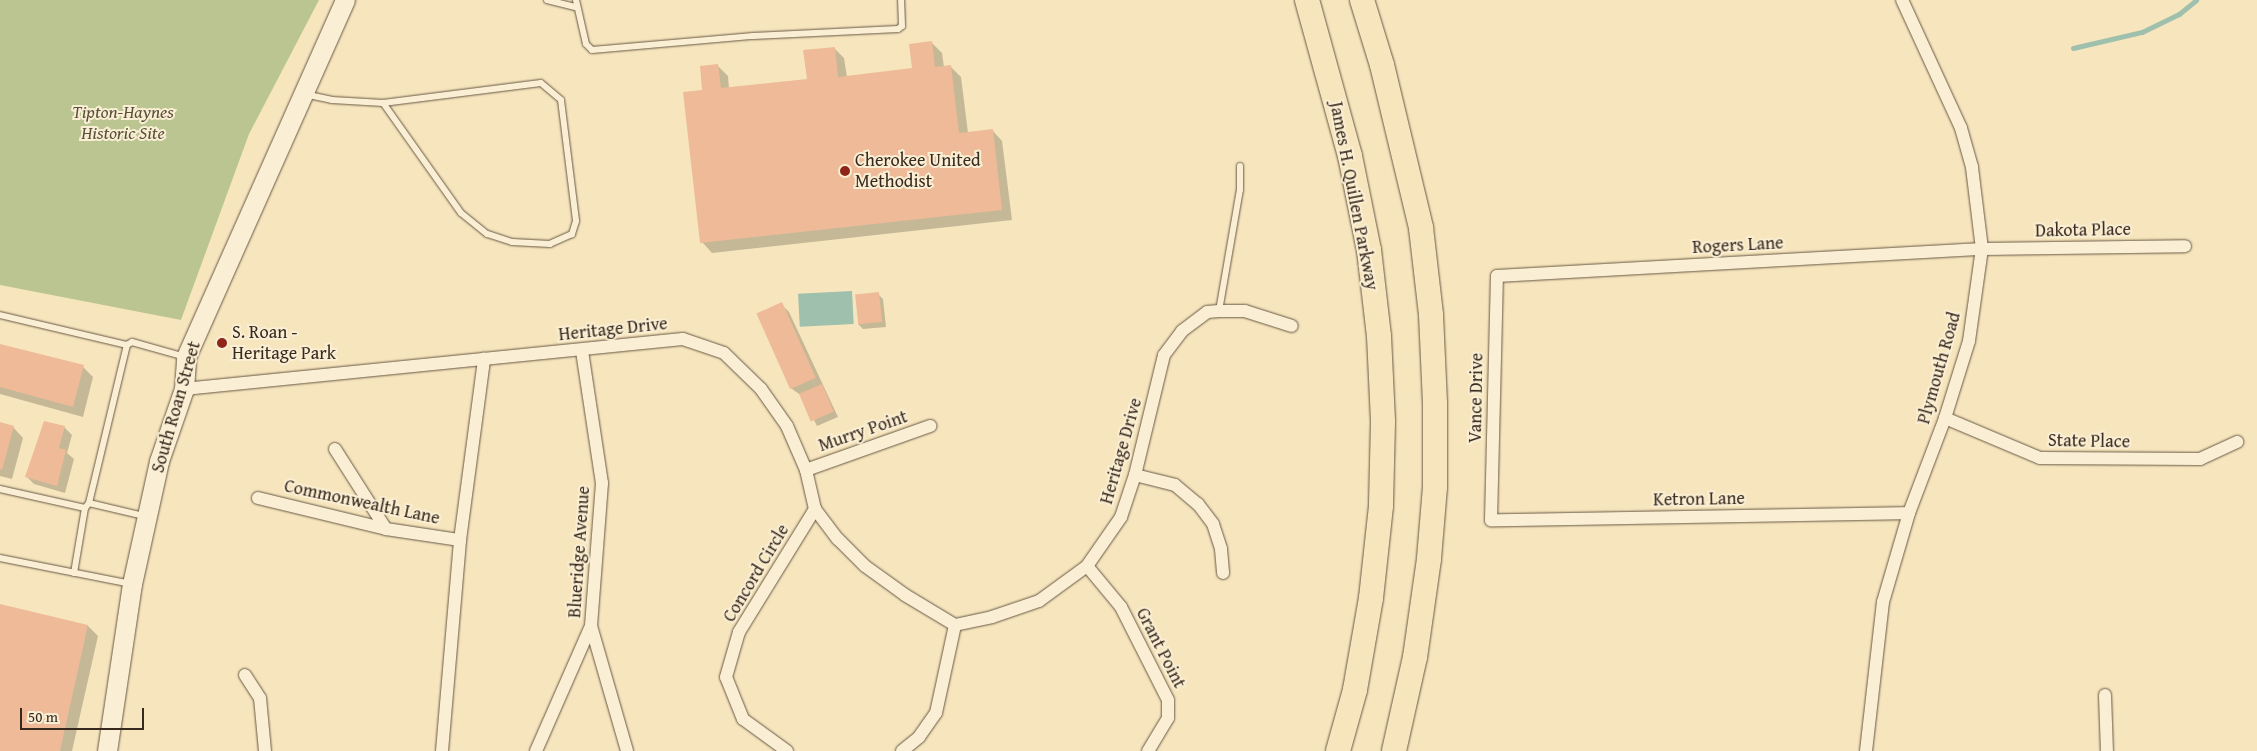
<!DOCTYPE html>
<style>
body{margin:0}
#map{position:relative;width:2257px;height:751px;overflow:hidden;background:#f7e6bd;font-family:"Gentium Book Plus",serif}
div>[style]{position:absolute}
.green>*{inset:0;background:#bbc592}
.water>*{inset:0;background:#9ec0ac;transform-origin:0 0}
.shadow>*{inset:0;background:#0003}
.stream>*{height:5px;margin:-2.5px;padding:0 2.5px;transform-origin:2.5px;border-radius:2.5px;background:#9ec0ac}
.building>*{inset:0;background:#eeba98;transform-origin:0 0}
.roads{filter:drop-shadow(0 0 1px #685846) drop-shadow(0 0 1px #685846)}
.service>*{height:6px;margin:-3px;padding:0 3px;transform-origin:3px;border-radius:3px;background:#faefd4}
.minor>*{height:12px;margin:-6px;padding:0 6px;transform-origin:6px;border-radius:6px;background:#faefd4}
.secondary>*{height:19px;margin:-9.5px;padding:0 9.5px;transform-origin:9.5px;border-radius:9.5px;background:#faefd4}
.motorway>*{height:24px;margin:-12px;padding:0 12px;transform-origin:12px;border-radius:12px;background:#f7e6bd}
.dots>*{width:14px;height:14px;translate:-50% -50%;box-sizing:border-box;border:2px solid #faefd4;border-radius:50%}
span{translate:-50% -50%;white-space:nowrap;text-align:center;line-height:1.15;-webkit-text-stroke:4px #faefd4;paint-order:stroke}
.park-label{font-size:18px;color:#59503b;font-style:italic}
.poi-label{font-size:18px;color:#38291e}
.left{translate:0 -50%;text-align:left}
.street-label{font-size:18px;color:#38291e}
.scale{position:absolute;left:20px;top:708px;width:124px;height:22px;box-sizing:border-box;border:2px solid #38291e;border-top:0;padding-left:6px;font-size:15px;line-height:18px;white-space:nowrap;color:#38291e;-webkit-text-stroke:4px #faefd4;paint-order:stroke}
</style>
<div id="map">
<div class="green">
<div style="clip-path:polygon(0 0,319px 0,249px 134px,181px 320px,0 285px)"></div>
</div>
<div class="water">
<div style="left:852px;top:291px;width:33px;height:54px;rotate:87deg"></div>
</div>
<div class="shadow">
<div style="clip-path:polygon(932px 43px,942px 53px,944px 67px,951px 67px,961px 77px,968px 133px,992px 130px,1002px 141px,1012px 220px,712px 253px,702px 242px,703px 91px,717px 65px,728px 76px,729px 89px,808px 80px,834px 48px,844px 58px,847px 77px,913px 70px)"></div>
<div style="clip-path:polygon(878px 294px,883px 299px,886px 327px,863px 329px,858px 324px)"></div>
<div style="clip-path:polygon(781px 304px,789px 312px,838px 417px,817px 426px,802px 396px,792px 389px)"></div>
<div style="clip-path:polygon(0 345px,83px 367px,93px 377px,83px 417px,0 394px)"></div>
<div style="clip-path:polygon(0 424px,13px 427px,23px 438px,12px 479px,0 476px)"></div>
<div style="clip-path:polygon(64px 427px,72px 435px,67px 453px,74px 459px,65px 493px,34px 484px,27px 477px)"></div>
<div style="clip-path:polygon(0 605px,88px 626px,98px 636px,72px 751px,0 751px)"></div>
</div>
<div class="stream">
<div style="left:2073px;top:48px;width:71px;rotate:-13.1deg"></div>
<div style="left:2142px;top:32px;width:41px;rotate:-25.9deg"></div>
<div style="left:2179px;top:14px;width:22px;rotate:-39deg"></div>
</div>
<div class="building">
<div style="clip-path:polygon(932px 41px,935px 67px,951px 65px,959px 133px,993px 129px,1002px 210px,700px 243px,683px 92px,702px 90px,700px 66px,718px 64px,721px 88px,807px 79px,803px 50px,835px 47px,838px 77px,912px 68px,909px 44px)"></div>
<div style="left:879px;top:292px;width:30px;height:24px;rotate:84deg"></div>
<div style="left:782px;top:302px;width:83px;height:28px;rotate:66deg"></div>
<div style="clip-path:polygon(0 344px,84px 365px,73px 407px,0 387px)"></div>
<div style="left:822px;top:384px;width:30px;height:25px;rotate:67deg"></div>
<div style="clip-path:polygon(44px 421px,65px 426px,59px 448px,66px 450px,57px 486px,25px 477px)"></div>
<div style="clip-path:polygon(0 422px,14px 426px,2px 470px,0 469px)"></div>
<div style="clip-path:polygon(0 604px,88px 625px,60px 751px,0 751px)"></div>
</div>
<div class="roads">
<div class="service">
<div style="left:547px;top:0;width:30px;rotate:14deg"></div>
<div style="left:576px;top:0;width:45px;rotate:77.2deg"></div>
<div style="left:586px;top:44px;width:8px;rotate:45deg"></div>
<div style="left:592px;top:50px;width:162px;rotate:-5deg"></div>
<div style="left:753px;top:36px;width:145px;rotate:-2.8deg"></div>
<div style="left:898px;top:29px;width:5px;rotate:-37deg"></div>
<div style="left:902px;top:26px;width:26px;rotate:-92deg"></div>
<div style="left:304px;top:94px;width:29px;rotate:12deg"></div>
<div style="left:332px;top:100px;width:51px;rotate:3.4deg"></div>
<div style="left:383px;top:103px;width:159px;rotate:-7.2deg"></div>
<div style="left:541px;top:83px;width:26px;rotate:40deg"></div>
<div style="left:561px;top:100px;width:122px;rotate:82.9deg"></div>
<div style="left:576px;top:221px;width:14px;rotate:107deg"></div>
<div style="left:572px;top:234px;width:24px;rotate:156deg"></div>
<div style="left:550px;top:244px;width:38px;rotate:-177deg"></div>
<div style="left:512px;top:242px;width:26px;rotate:-162deg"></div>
<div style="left:487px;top:234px;width:33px;rotate:-141deg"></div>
<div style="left:461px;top:213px;width:135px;rotate:-125.3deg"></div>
<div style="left:1219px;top:311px;width:123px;rotate:-80.2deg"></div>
<div style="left:1240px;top:190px;width:24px;rotate:-90deg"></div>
<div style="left:0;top:315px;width:130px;rotate:13.3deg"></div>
<div style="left:0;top:489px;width:87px;rotate:12.6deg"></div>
<div style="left:89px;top:503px;width:163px;rotate:-76.5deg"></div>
<div style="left:127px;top:345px;width:6px;rotate:-31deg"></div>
<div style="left:132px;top:342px;width:55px;rotate:15.8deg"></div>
<div style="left:0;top:558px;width:134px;rotate:11.2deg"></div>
<div style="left:74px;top:573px;width:66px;rotate:-80.4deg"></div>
<div style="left:85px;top:508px;width:6px;rotate:-51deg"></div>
<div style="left:89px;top:503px;width:57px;rotate:13.3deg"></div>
</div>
<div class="minor">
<div style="left:582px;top:351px;width:134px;rotate:81.4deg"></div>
<div style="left:602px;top:483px;width:143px;rotate:94.4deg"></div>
<div style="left:591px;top:626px;width:130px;rotate:73.9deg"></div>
<div style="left:184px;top:389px;width:501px;rotate:-5.72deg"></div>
<div style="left:683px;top:339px;width:43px;rotate:18.9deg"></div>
<div style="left:724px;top:353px;width:52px;rotate:44.2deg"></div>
<div style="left:761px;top:389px;width:45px;rotate:54.9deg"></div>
<div style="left:787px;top:426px;width:48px;rotate:66.6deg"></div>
<div style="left:806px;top:470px;width:40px;rotate:77deg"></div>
<div style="left:815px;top:509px;width:38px;rotate:53deg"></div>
<div style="left:838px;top:539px;width:38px;rotate:45deg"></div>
<div style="left:865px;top:566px;width:49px;rotate:35.9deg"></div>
<div style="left:905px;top:595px;width:58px;rotate:31deg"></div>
<div style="left:955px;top:625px;width:38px;rotate:-12deg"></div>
<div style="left:992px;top:617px;width:50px;rotate:-18.8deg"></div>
<div style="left:1039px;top:601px;width:59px;rotate:-36.1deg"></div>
<div style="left:1087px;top:566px;width:60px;rotate:-55.2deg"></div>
<div style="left:1121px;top:517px;width:44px;rotate:-71.6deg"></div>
<div style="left:1135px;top:475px;width:123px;rotate:-76.4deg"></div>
<div style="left:1164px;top:355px;width:30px;rotate:-53deg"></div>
<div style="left:1182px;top:331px;width:31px;rotate:-37deg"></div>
<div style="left:1207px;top:312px;width:12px;rotate:-5deg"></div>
<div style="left:1219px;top:311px;width:26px"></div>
<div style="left:1245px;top:311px;width:49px;rotate:17.7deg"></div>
<div style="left:1945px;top:418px;width:103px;rotate:22.8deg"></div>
<div style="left:2040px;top:458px;width:160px;rotate:0.4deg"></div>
<div style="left:2200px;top:459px;width:41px;rotate:-24.7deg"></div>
<div style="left:335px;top:449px;width:95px;rotate:57.5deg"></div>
<div style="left:806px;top:470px;width:132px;rotate:-19.5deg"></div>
<div style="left:1135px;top:475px;width:41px;rotate:14deg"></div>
<div style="left:1175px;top:485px;width:30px;rotate:40deg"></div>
<div style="left:1198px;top:504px;width:25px;rotate:53deg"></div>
<div style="left:1213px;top:524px;width:26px;rotate:72deg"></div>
<div style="left:1221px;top:549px;width:24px;rotate:85deg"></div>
<div style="left:258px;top:498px;width:132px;rotate:13.6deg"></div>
<div style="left:386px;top:529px;width:75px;rotate:8.5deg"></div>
<div style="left:1909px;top:513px;width:418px;rotate:179deg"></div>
<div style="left:1491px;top:520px;width:244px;rotate:-88.6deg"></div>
<div style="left:1497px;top:276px;width:486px;rotate:-3.2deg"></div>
<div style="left:1982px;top:249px;width:203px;rotate:-0.8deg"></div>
<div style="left:1087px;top:566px;width:53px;rotate:50.3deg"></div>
<div style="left:1121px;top:607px;width:104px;rotate:63.2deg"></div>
<div style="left:1168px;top:700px;width:18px;rotate:90deg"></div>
<div style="left:1168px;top:718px;width:39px;rotate:121deg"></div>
<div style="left:245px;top:675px;width:27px;rotate:57deg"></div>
<div style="left:260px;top:698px;width:53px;rotate:84.6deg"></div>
<div style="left:2105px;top:695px;width:56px;rotate:88deg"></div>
<div style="left:442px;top:751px;width:212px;rotate:-85.1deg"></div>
<div style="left:460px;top:540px;width:183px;rotate:-82.4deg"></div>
<div style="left:536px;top:751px;width:137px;rotate:-66.3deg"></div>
<div style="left:787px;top:751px;width:54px;rotate:-144deg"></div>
<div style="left:743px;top:719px;width:45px;rotate:-112deg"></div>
<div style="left:726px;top:677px;width:47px;rotate:-73.9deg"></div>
<div style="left:739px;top:632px;width:145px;rotate:-58.3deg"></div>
<div style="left:902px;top:751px;width:22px;rotate:-39deg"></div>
<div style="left:919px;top:737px;width:29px;rotate:-55deg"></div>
<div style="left:936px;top:713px;width:90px;rotate:-77.8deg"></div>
<div style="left:1866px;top:751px;width:150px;rotate:-83.5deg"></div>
<div style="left:1883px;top:602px;width:93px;rotate:-73.7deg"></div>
<div style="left:1909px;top:513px;width:102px;rotate:-69.2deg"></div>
<div style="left:1945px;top:418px;width:81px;rotate:-72.7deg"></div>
<div style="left:1969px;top:341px;width:93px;rotate:-82deg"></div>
<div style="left:1982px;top:249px;width:83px;rotate:-97deg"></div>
<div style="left:1972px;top:167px;width:41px;rotate:-105.8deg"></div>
<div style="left:1961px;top:128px;width:141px;rotate:-114.7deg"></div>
</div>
<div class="secondary">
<div style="left:107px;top:751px;width:169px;rotate:-81.5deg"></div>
<div style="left:132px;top:584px;width:126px;rotate:-77.6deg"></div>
<div style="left:159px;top:461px;width:76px;rotate:-70.9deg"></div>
<div style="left:184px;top:389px;width:32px;rotate:-86deg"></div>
<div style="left:186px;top:357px;width:391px;rotate:-66deg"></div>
</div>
<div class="motorway">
<div style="left:1307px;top:0;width:162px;rotate:74.6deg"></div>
<div style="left:1350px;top:156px;width:96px;rotate:78.6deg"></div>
<div style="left:1369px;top:250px;width:87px;rotate:83.4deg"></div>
<div style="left:1379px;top:336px;width:86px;rotate:87.3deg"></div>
<div style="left:1383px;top:422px;width:84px;rotate:91.4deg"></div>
<div style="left:1381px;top:506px;width:93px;rotate:96.2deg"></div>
<div style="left:1371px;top:598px;width:93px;rotate:99.9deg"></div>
<div style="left:1355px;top:690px;width:63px;rotate:105.6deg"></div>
<div style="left:1362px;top:0;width:68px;rotate:72.9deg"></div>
<div style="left:1382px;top:65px;width:168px;rotate:76.5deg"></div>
<div style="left:1421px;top:228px;width:88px;rotate:83.4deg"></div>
<div style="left:1431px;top:315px;width:89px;rotate:87.4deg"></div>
<div style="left:1435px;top:404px;width:83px;rotate:90deg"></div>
<div style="left:1435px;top:487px;width:72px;rotate:94.8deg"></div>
<div style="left:1429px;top:559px;width:99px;rotate:98.1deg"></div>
<div style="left:1415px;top:657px;width:96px;rotate:102.6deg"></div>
</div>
</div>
<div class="dots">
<div style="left:845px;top:171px;background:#8f2418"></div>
<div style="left:222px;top:343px;background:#8f2418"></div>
</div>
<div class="park-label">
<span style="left:123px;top:123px">Tipton-Haynes<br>Historic Site</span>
</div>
<div class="poi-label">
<span class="left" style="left:855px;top:171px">Cherokee United<br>Methodist</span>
<span class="left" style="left:232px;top:343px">S. Roan -<br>Heritage Park</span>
</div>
<div class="street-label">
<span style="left:1354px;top:196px;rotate:79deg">James H. Quillen Parkway</span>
<span style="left:2083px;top:230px;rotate:-1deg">Dakota Place</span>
<span style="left:1738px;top:245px;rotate:-3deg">Rogers Lane</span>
<span style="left:613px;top:329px;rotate:-6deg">Heritage Drive</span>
<span style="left:1939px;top:368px;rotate:-74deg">Plymouth Road</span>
<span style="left:1476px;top:398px;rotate:-89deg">Vance Drive</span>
<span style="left:176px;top:407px;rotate:-74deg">South Roan Street</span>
<span style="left:863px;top:431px;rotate:-19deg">Murry Point</span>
<span style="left:2089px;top:441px;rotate:1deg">State Place</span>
<span style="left:1121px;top:451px;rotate:-74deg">Heritage Drive</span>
<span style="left:1699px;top:499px;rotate:-1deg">Ketron Lane</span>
<span style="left:362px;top:502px;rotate:12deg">Commonwealth Lane</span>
<span style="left:579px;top:552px;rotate:-86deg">Blueridge Avenue</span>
<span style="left:756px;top:573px;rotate:-59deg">Concord Circle</span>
<span style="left:1161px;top:648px;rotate:63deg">Grant Point</span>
</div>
<div class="scale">50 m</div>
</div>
